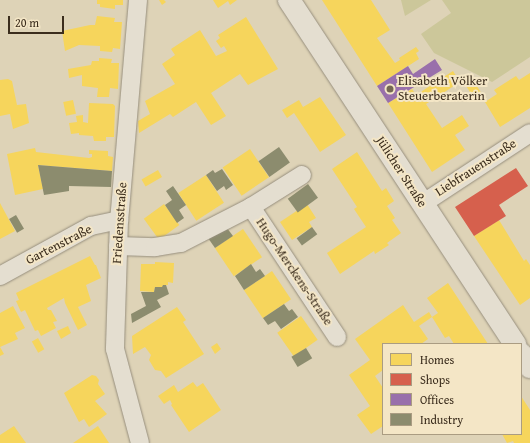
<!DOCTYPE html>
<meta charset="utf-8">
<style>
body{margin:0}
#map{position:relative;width:530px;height:443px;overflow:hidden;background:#ded3b7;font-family:"Gentium Book Plus",serif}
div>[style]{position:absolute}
.green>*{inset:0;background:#ccc79a}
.homes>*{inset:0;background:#f6d55c;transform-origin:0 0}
.shops>*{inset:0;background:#d6604d}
.offices>*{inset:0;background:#9970ab}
.industry>*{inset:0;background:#8c8c6e;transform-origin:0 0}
.roads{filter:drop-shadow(0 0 1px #968e7d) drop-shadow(0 0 1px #968e7d)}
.minor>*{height:18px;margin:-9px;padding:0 9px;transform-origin:9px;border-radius:9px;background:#e4ded0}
.tertiary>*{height:22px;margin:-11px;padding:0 11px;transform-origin:11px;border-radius:11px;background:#e4ded0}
.dots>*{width:11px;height:11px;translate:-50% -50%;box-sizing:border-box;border:2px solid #f4e6c6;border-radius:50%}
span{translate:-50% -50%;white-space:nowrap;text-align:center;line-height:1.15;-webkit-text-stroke:4px #f4e6c6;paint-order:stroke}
.poi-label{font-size:13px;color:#3b2d1d}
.left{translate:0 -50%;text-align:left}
.street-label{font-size:13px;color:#3b2d1d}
.legend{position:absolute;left:382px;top:343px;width:140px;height:92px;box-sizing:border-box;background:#f4e6c6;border:1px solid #aa9c82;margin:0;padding:5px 7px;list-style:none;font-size:12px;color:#3b2d1d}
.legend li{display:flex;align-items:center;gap:8px;height:20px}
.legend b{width:20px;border:1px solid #aa9c82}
.scale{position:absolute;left:8px;top:16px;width:56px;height:18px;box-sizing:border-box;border:2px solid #3b2d1d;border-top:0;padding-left:5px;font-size:12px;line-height:14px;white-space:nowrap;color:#3b2d1d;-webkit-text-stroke:3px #f4e6c6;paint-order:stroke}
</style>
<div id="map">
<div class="green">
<div style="clip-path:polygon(401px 0,431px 0,405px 16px)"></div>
<div style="clip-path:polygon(442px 0,530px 0,530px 57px,492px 82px,434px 53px,421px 34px,451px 13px)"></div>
</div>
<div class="homes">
<div style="clip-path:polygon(97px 0,123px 0,123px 5px,115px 5px,115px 9px,100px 7px,100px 4px,97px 4px)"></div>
<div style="clip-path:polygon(159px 0,164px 0,166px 2px,162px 5px)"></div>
<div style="clip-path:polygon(213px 0,237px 0,230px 5px,228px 1px,218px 8px)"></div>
<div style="clip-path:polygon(322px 0,371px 0,390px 30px,377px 38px,395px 63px,400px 60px,399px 58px,416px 47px,419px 51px,416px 53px,419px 59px,377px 86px)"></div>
<div style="clip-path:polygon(97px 16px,115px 18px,114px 22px,122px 22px,120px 49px,113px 48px,112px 52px,100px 51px,100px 46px,79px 45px,65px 51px,62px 31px,90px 25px,95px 25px)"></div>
<div style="clip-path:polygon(246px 17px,278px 69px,248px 85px,240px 74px,211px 93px,226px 116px,211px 125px,196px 102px,173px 117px,170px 114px,139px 133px,138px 121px,150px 114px,145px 101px,175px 84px,162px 64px,175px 55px,171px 49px,200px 30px,216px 56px,227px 51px,224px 46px,221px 48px,216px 41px,220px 38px,218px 35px)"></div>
<div style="clip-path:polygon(99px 58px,112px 59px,111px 63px,119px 63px,118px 89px,110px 88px,109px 97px,97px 97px,98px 88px,82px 86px,82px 75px,69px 78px,68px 69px,91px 65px,92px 61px,99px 61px)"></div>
<div style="clip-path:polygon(453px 71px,460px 82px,426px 104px,442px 128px,462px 115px,469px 126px,455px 135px,465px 150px,432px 172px,388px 103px,412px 89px,416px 95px)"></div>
<div style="clip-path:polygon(530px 73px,530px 108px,500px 127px,485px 102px,497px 94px,494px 90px,516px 76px,519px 80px)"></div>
<div style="left:471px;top:77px;width:24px;height:9px;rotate:57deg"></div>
<div style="clip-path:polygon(8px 79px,12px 81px,17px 105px,26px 104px,29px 123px,13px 129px,10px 114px,0 116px,0 80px)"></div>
<div style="clip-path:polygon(320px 97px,346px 135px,320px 152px,294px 113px,287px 118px,282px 110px,299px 100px,303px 107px)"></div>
<div style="left:73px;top:100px;width:14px;height:10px;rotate:78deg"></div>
<div style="clip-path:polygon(89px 103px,113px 104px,115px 106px,114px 137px,106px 137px,106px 141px,94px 141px,93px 136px,79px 135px,79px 133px,71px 134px,69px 123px,77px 122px,76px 116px,83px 115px,83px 122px,88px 123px)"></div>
<div style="clip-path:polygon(35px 148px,36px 152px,89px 158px,92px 157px,92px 154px,89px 154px,89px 150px,108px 151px,108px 156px,113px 157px,112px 171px,38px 165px,43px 189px,15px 195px,7px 154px)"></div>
<div style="left:250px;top:149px;width:34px;height:33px;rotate:56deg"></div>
<div style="clip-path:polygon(357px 152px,382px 191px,386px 188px,394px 201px,387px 206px,395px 218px,392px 220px,401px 233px,387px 243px,389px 245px,375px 254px,374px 251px,340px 274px,327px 253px,366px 227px,354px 209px,357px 207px,332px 169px)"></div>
<div style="left:158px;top:170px;width:8px;height:19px;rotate:60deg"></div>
<div style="left:206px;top:175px;width:33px;height:33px;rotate:57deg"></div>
<div style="clip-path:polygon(0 203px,15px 231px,0 239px)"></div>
<div style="left:164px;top:204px;width:26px;height:25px;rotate:54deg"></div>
<div style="clip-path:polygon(307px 204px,316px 218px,309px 222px,312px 227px,292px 240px,280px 222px)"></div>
<div style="clip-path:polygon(499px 220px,524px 261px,526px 259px,530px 265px,530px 298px,520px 305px,474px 236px)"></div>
<div style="left:243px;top:229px;width:34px;height:34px;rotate:56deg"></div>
<div style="clip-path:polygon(90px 256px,95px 265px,96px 265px,101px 278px,86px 285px,91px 301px,78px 307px,87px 325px,78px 330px,65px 303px,64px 298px,47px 308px,48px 310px,51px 310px,57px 321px,53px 322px,56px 328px,41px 336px,38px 330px,35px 331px,25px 310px,21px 312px,16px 301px,19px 300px,16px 293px)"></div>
<div style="clip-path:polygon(155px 262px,174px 263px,173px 283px,168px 282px,168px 285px,163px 285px,162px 287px,155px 287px,154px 292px,140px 291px,141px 264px,155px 264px)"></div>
<div style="left:272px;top:271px;width:34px;height:34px;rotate:56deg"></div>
<div style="clip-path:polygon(448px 283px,488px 344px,454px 344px,449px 336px,445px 338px,432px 317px,419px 326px,428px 339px,421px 344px,383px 344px,383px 370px,375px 376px,383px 388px,383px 426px,371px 434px,357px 415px,370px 406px,349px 375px,370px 360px,355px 339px,403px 305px,414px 322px,429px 312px,432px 317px,438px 313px,427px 298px)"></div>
<div style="clip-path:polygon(13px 306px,25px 328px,15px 333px,18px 339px,0 347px,4px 354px,0 356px,0 313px)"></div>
<div style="clip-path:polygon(177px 307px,186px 320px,183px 322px,204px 354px,166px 378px,161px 371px,155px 370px,149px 360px,151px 355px,145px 347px,133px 354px,132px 336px)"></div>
<div style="left:301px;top:316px;width:29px;height:29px;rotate:55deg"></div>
<div style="clip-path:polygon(68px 326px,71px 333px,61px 339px,57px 331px)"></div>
<div style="left:38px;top:338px;width:13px;height:7px;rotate:61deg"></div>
<div style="clip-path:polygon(217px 343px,221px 349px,215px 354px,211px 347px)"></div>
<div style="clip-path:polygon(92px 375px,96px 376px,99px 380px,98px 384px,105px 394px,95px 401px,107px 414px,89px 427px,84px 419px,79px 422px,64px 393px)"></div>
<div style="clip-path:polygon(193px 382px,197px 387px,203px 383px,221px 410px,189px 432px,171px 405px,172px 404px,170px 400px,164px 404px,158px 396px,174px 385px,178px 392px)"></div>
<div style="clip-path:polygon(521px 396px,530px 410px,530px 443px,514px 443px,513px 441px,507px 443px,502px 434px,521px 434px)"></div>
<div style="clip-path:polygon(14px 426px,26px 443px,0 443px,0 435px)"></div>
<div style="clip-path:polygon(98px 426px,109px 443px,73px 443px)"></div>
</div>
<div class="shops">
<div style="clip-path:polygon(516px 168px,528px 186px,499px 205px,506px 216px,474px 236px,455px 207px)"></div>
</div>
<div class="offices">
<div style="clip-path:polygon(435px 59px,442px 70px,388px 103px,377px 86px,408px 66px,413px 74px)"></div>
</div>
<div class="industry">
<div style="left:279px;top:147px;width:19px;height:25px;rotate:55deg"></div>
<div style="clip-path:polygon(38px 165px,112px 171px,111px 187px,69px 186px,69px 191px,44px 195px)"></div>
<div style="clip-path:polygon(222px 169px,233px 185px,226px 190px,224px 186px,217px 191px,206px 175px,213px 170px,215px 173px)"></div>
<div style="left:308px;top:184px;width:17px;height:25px;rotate:54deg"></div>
<div style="clip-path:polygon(173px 186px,186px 205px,179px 210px,184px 218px,177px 223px,165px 205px,172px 200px,166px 191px)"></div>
<div style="left:16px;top:215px;width:16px;height:8px;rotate:60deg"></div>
<div style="left:312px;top:227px;width:9px;height:19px;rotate:54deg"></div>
<div style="clip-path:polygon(227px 228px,233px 236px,215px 248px,208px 238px)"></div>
<div style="clip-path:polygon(251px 264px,256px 272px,260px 269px,265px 276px,244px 290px,235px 276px)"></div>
<div style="clip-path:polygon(163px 285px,166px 285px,169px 294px,157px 300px,161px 307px,132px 323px,131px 314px,146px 306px,141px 292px,154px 292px,155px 287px,162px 287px)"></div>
<div style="clip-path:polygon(284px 304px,289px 311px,292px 309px,298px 317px,281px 329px,275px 321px,268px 325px,263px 318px)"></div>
<div style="left:306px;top:348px;width:12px;height:17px;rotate:59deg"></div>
</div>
<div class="roads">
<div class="minor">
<div style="left:138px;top:0;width:221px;rotate:94.9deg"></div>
<div style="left:119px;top:220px;width:129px;rotate:91.8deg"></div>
<div style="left:115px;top:349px;width:97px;rotate:75.1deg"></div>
<div style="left:422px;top:204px;width:129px;rotate:-33.3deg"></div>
<div style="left:251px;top:207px;width:156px;rotate:56.5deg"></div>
<div style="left:118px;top:246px;width:37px;rotate:2deg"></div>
<div style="left:155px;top:247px;width:26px;rotate:-9deg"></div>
<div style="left:181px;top:243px;width:79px;rotate:-27.2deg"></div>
<div style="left:251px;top:207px;width:60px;rotate:-32.1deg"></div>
<div style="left:0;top:276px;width:104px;rotate:-28.8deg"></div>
<div style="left:91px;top:226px;width:29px;rotate:-12deg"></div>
</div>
<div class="tertiary">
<div style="left:289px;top:0;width:412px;rotate:56.7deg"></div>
<div style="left:521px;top:354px;width:16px;rotate:55deg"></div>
</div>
</div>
<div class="dots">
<div style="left:390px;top:89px;background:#746753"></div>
</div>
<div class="poi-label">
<span class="left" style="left:398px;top:89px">Elisabeth Völker<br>Steuerberaterin</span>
</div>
<div class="street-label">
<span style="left:476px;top:168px;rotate:-33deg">Liebfrauenstraße</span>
<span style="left:401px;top:172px;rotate:57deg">Jülicher Straße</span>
<span style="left:120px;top:223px;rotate:-86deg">Friedensstraße</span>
<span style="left:59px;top:245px;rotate:-27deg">Gartenstraße</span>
<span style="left:294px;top:272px;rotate:56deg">Hugo-Merckens-Straße</span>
</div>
<ul class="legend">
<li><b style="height:11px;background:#f6d55c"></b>Homes</li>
<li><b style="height:11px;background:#d6604d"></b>Shops</li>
<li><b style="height:11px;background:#9970ab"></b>Offices</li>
<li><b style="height:11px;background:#8c8c6e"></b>Industry</li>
</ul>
<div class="scale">20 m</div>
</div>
